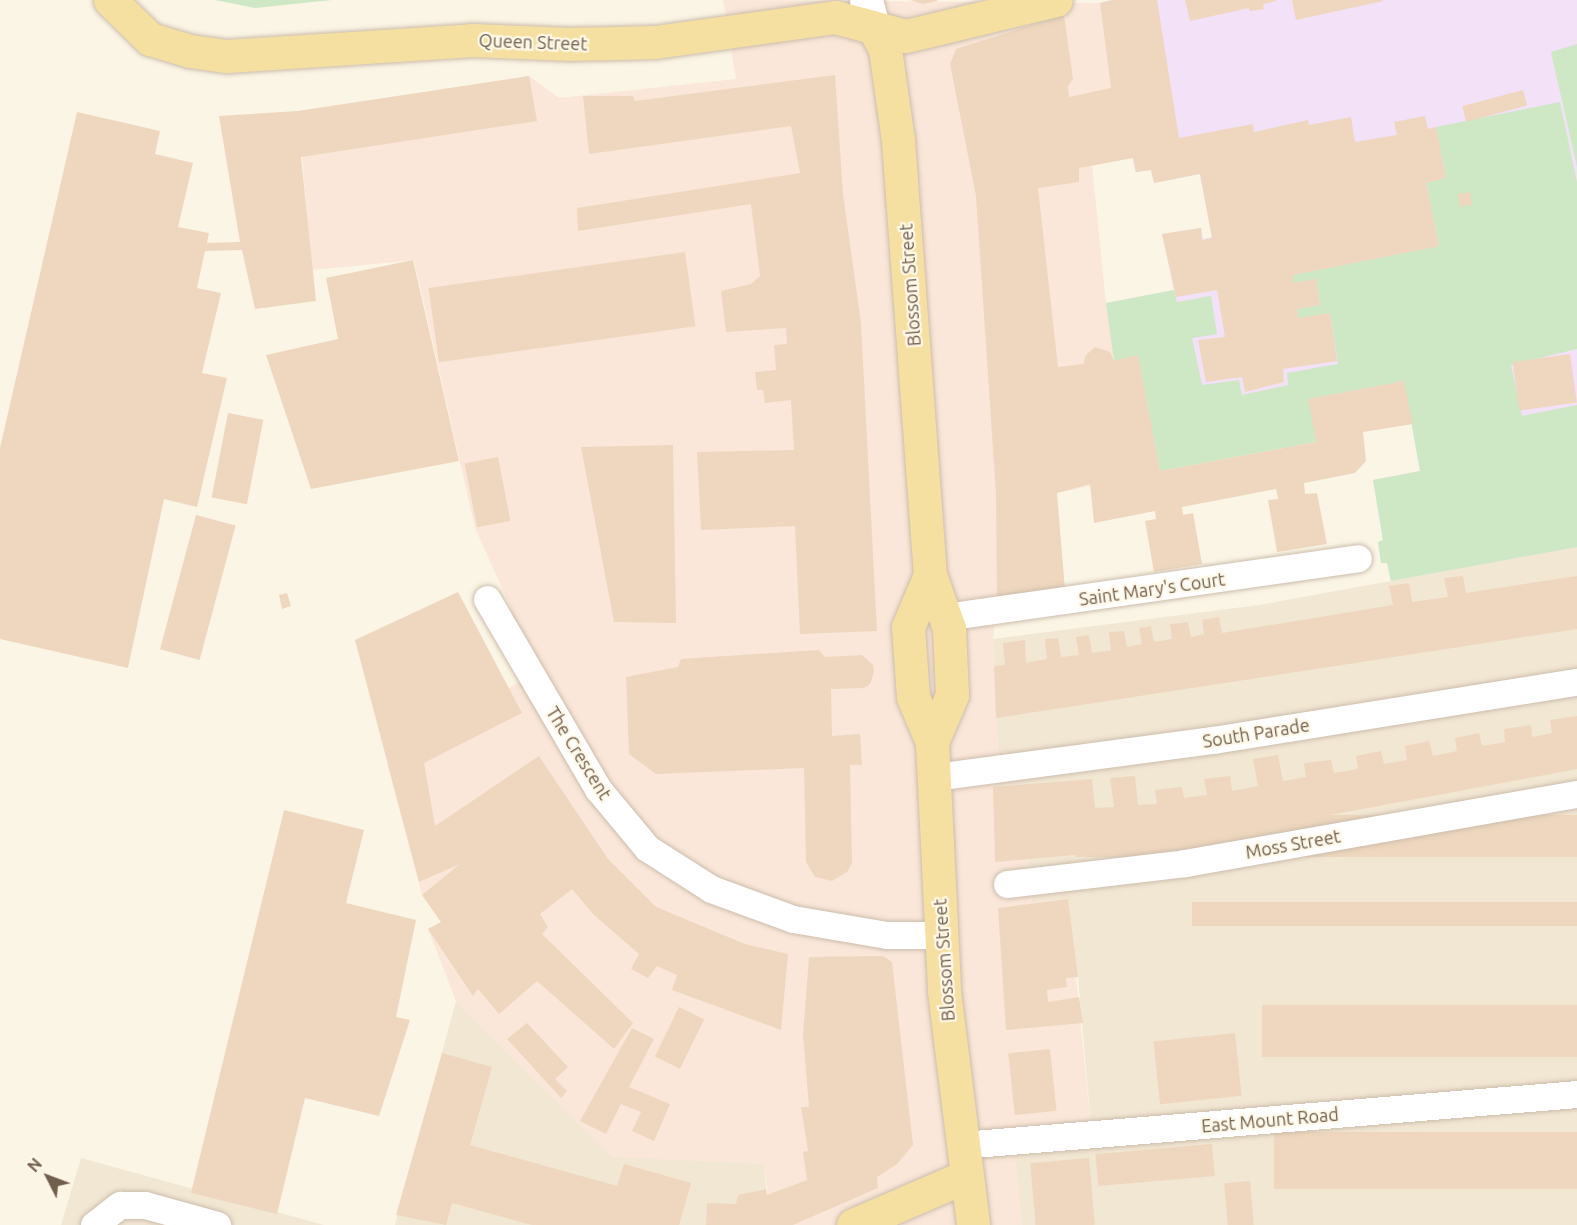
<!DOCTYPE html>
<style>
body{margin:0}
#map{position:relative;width:1577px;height:1225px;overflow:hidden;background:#fbf5e5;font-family:Ubuntu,sans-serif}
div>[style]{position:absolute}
.residential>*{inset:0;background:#f2e7d3}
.commercial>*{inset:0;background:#fae7d9}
.education>*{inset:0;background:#f2e1f7}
.green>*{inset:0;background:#cee7c4}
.building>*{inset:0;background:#eed7be;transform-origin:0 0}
.roads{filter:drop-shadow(0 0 2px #ccbdac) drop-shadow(0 0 2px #ccbdac)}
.street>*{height:27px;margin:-13.5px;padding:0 13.5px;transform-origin:13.5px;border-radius:13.5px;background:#fff}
.secondary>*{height:33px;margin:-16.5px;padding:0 16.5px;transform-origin:16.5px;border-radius:16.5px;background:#fff}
.primary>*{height:33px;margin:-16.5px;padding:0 16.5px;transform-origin:16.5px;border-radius:16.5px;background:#f6e0a1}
span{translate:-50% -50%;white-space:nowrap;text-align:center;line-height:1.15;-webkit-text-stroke:4.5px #fef9ea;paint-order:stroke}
.street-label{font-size:18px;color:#725e4c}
.north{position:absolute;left:18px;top:1147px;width:60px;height:60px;-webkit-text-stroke:4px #fef9ea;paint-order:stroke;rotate:312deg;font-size:16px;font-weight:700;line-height:24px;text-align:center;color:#725e4c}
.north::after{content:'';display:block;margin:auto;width:21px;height:27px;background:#725e4c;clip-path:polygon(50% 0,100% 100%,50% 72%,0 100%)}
</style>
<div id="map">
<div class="residential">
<div style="clip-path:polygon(1577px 547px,1577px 1225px,1022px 1225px,1012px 1132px,1091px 1125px,1078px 977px,1032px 902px,1022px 786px,993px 787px,998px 752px,993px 639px,1259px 605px)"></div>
<div style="clip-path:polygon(456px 1001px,612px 1156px,764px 1164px,769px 1225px,395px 1225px)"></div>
<div style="clip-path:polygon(81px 1158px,324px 1225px,61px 1225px)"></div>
</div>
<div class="commercial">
<div style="clip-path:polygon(723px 0,1100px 3px,1122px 159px,1092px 166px,1106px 303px,1114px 360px,1138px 355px,1160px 471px,1057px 493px,997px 598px,993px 639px,998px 752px,993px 787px,1022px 785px,1032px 902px,1068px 899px,1091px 1126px,1012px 1132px,1022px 1225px,771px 1225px,764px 1164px,612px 1157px,456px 1001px,428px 929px,441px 922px,422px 895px,387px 763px,524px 679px,511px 608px,475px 528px,414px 260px,312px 270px,298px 111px,529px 76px,559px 98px,736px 79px)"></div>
</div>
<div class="education">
<div style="clip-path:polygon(1112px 0,1577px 0,1577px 547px,1391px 581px,1387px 563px,1381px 563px,1378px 542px,1383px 540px,1373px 480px,1420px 471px,1404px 381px,1309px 399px,1160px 471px,1138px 356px,1114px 361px,1106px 303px,1174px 290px,1162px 234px,1201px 228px,1203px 239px,1212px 237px,1200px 174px,1154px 183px,1151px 170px,1135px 172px,1133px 158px,1122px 159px,1100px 3px)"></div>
</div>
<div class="green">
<div style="clip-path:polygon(215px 0,332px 0,255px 8px)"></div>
<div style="clip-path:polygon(1577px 44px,1577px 167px,1551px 52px)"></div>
<div style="clip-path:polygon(1560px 102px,1577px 182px,1577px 349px,1511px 365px,1522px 416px,1577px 405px,1577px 547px,1391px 581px,1387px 563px,1381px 563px,1378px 542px,1383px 540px,1373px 480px,1420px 471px,1404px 381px,1309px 399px,1316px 442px,1160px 471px,1138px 356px,1114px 361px,1106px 303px,1174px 290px,1177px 302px,1211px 296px,1217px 334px,1192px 338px,1202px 385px,1239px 380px,1242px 395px,1288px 385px,1287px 373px,1338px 364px,1330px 313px,1298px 318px,1297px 309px,1320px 305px,1316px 279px,1293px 283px,1293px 275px,1439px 246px,1426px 183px,1446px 178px,1436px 127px)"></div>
</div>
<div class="building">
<div style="clip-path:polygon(910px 0,937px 0,937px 1px,923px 4px)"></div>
<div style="clip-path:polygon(1112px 0,1157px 0,1179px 138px,1253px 124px,1254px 132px,1308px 120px,1309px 125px,1351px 117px,1355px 142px,1397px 135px,1394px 122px,1425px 116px,1428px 129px,1436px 127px,1446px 178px,1426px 183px,1439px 246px,1293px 275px,1293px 283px,1316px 279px,1320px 305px,1297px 309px,1298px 318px,1330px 313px,1337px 361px,1283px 369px,1284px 382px,1245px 392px,1242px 377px,1206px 382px,1198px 340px,1225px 337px,1217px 290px,1176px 297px,1162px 234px,1201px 228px,1202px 240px,1212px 238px,1200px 174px,1154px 183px,1151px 170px,1136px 172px,1133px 158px,1079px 168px,1079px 182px,1038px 188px,1058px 367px,1084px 364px,1085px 356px,1095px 347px,1110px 352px,1114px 361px,1138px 355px,1160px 471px,1316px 442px,1308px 399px,1404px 381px,1413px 424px,1363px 432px,1366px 461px,1355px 473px,1304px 483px,1305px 494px,1317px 493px,1327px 544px,1277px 552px,1268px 500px,1278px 499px,1276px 489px,1182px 507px,1183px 515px,1193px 513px,1202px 564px,1154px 572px,1145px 521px,1156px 519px,1155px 511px,1094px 523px,1090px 484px,1057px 493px,1065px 590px,997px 598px,996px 494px,976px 196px,950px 64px,956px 49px,1064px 15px,1073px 79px,1068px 86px,1069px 97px,1111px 88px,1100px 3px)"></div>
<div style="clip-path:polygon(1185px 0,1276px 0,1276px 1px,1263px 4px,1264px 9px,1250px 11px,1249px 8px,1190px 21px)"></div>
<div style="clip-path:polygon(1292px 0,1383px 0,1383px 1px,1296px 20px)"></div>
<div style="clip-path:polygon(835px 75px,843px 194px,861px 323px,877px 631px,800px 634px,795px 526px,701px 530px,697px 452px,794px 450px,791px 400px,765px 403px,763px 390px,757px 390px,755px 372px,776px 370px,774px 345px,787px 344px,786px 328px,726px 332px,721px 291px,751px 284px,760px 276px,751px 204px,578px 231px,577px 208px,800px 173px,791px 126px,589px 154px,583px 96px,633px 96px,635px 101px)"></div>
<div style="clip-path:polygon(529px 76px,537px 121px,301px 157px,316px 301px,255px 309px,242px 250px,205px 251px,197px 288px,221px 293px,202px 373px,227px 378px,197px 507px,164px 499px,128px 668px,0 639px,0 448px,77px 112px,160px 131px,155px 154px,193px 163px,178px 227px,209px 233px,207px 243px,240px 242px,219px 116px,298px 111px)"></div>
<div style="left:1523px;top:90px;width:16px;height:63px;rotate:75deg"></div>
<div style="left:1470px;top:192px;width:13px;height:12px;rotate:81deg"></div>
<div style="left:685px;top:252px;width:75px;height:259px;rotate:82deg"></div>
<div style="clip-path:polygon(413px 260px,459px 461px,311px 489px,266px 355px,338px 339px,326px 278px)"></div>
<div style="left:1570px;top:354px;width:49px;height:58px;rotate:82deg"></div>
<div style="left:228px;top:413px;width:36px;height:86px;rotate:11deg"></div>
<div style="clip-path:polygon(673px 445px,676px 623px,614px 622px,581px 447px)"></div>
<div style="left:498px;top:457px;width:65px;height:34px;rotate:79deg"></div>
<div style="left:196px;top:515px;width:41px;height:139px;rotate:15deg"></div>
<div style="clip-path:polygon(1463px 576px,1466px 593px,1577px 576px,1577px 629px,996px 718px,994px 666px,1005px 665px,1003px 643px,1025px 640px,1026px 663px,1047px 659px,1045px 639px,1058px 638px,1061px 657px,1079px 655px,1076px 637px,1089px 635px,1092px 653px,1111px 650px,1109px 632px,1124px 631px,1127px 647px,1142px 644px,1139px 628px,1151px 626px,1154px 642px,1172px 639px,1170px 624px,1188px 622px,1191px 637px,1204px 634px,1202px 620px,1219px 617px,1222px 633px,1393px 605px,1389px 586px,1409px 583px,1412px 602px,1448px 597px,1444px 578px)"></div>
<div style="clip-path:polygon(458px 592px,522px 713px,424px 763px,435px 826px,539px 756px,608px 859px,656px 907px,745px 944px,788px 954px,781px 1030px,672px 990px,677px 975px,657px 966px,648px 978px,631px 969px,639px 954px,594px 915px,572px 889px,540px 914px,548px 927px,542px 934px,633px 1023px,614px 1049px,537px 981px,499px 1014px,478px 989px,473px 996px,428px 929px,441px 922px,422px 895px,460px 864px,419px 882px,355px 640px)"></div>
<div style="clip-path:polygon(287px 593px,291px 606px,282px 609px,279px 595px)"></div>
<div style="clip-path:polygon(819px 650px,825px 657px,862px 655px,873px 665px,874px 672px,870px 684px,864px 688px,831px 689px,832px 736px,860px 734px,862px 765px,850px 765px,852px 863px,847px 872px,832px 881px,815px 877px,806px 862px,804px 768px,656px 774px,629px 754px,626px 677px,678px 667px,681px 659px)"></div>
<div style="clip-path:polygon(1577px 716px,1577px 769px,1154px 848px,995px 862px,993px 787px,1092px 779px,1095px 808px,1114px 807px,1110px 778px,1135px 776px,1138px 805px,1157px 804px,1155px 790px,1182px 787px,1184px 798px,1207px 795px,1204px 779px,1230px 776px,1232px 791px,1258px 786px,1253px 759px,1278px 755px,1283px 781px,1306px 777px,1304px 763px,1331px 760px,1334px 773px,1358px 769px,1356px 756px,1381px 751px,1384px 764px,1407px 760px,1405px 746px,1429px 741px,1433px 756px,1457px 751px,1455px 738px,1479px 733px,1482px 746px,1505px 742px,1504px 729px,1531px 725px,1532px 737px,1552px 733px,1550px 720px)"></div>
<div style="clip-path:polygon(284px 810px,364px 830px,346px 903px,416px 920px,396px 1017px,410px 1020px,379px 1116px,305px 1098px,277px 1214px,191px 1193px)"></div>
<div style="left:1577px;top:815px;width:42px;height:501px;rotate:90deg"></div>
<div style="clip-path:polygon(1068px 899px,1078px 977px,1066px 978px,1067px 987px,1047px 990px,1048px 1002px,1079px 997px,1083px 1023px,1006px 1030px,998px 908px)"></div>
<div style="left:1577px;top:902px;width:24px;height:385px;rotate:90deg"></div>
<div style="clip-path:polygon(883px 956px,892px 962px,913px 1145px,897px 1164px,877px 1177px,878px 1188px,793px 1225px,706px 1225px,707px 1203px,736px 1204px,738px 1195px,766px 1189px,767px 1195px,807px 1180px,803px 1152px,808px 1151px,801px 1107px,809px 1107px,803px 1035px,809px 957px)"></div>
<div style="left:1577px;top:1005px;width:52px;height:315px;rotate:90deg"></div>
<div style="left:679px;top:1007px;width:28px;height:55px;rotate:26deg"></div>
<div style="clip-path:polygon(527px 1023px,568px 1067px,555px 1079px,567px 1091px,561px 1098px,507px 1039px)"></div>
<div style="clip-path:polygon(632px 1028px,654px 1039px,629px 1087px,670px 1104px,654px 1141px,632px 1131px,641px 1112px,621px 1104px,606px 1134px,580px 1121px)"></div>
<div style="left:1235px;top:1033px;width:63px;height:82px;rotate:84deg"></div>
<div style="left:1050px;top:1049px;width:62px;height:42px;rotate:84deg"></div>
<div style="clip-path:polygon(442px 1053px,492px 1067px,470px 1145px,617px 1186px,624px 1164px,691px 1183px,679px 1225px,532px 1225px,452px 1203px,446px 1225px,396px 1215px)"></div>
<div style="left:1577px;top:1132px;width:57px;height:303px;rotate:90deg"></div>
<div style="left:1212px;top:1144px;width:32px;height:117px;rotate:85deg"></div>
<div style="left:1089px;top:1158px;width:67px;height:59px;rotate:85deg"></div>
<div style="left:1250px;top:1181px;width:44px;height:26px;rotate:85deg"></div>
</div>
<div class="roads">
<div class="street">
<div style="left:487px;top:599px;width:220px;rotate:59.7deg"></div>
<div style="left:598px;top:789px;width:77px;rotate:50.3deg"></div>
<div style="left:647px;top:848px;width:76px;rotate:32.6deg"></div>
<div style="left:711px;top:889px;width:87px;rotate:20.1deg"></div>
<div style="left:793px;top:919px;width:95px;rotate:9.7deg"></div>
<div style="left:887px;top:935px;width:55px"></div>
<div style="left:945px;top:617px;width:417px;rotate:-8.1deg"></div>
<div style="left:934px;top:777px;width:281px;rotate:-7.6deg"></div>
<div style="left:1213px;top:740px;width:369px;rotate:-9.1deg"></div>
<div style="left:1007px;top:884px;width:179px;rotate:-6.7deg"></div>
<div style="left:1185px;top:863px;width:398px;rotate:-10deg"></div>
<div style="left:962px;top:1145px;width:617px;rotate:-4.74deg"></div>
<div style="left:94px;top:1225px;width:33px;rotate:-38deg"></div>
<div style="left:120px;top:1205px;width:25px"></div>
<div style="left:145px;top:1205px;width:75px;rotate:15.5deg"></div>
</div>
<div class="secondary">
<div style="left:866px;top:0;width:28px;rotate:75deg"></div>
</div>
<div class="primary">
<div style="left:110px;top:0;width:56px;rotate:44.3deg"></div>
<div style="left:150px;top:39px;width:42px;rotate:16.7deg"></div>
<div style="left:190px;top:51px;width:37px;rotate:8deg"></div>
<div style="left:227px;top:56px;width:246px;rotate:-3.7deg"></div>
<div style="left:472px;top:40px;width:98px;rotate:2.3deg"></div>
<div style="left:570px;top:44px;width:85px;rotate:-1.3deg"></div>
<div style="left:655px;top:42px;width:182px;rotate:-7.9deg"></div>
<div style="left:835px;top:17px;width:73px;rotate:15deg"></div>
<div style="left:906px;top:36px;width:154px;rotate:-13.5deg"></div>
<div style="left:873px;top:27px;width:25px;rotate:61deg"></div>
<div style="left:885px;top:49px;width:92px;rotate:81.9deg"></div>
<div style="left:898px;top:140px;width:436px;rotate:85.8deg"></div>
<div style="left:930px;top:575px;width:56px;rotate:70.3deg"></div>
<div style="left:949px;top:628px;width:67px;rotate:87.4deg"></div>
<div style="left:952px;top:695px;width:51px;rotate:113.1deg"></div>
<div style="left:930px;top:575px;width:56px;rotate:112.9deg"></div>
<div style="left:908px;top:627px;width:70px;rotate:85.9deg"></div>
<div style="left:913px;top:697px;width:49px;rotate:67.1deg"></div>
<div style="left:932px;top:742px;width:249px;rotate:87.2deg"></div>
<div style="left:944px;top:991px;width:236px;rotate:82.9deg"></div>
<div style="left:853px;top:1225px;width:123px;rotate:-23.4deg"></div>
</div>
</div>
<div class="street-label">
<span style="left:533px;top:42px;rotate:2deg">Queen Street</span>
<span style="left:910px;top:285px;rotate:-94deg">Blossom Street</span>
<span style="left:1152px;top:589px;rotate:-8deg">Saint Mary's Court</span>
<span style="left:1256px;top:733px;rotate:-9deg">South Parade</span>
<span style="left:579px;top:753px;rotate:58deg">The Crescent</span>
<span style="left:1293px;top:844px;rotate:-10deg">Moss Street</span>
<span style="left:944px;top:960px;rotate:-94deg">Blossom Street</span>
<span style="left:1270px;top:1120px;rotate:-5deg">East Mount Road</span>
</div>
<div class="north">N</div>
</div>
